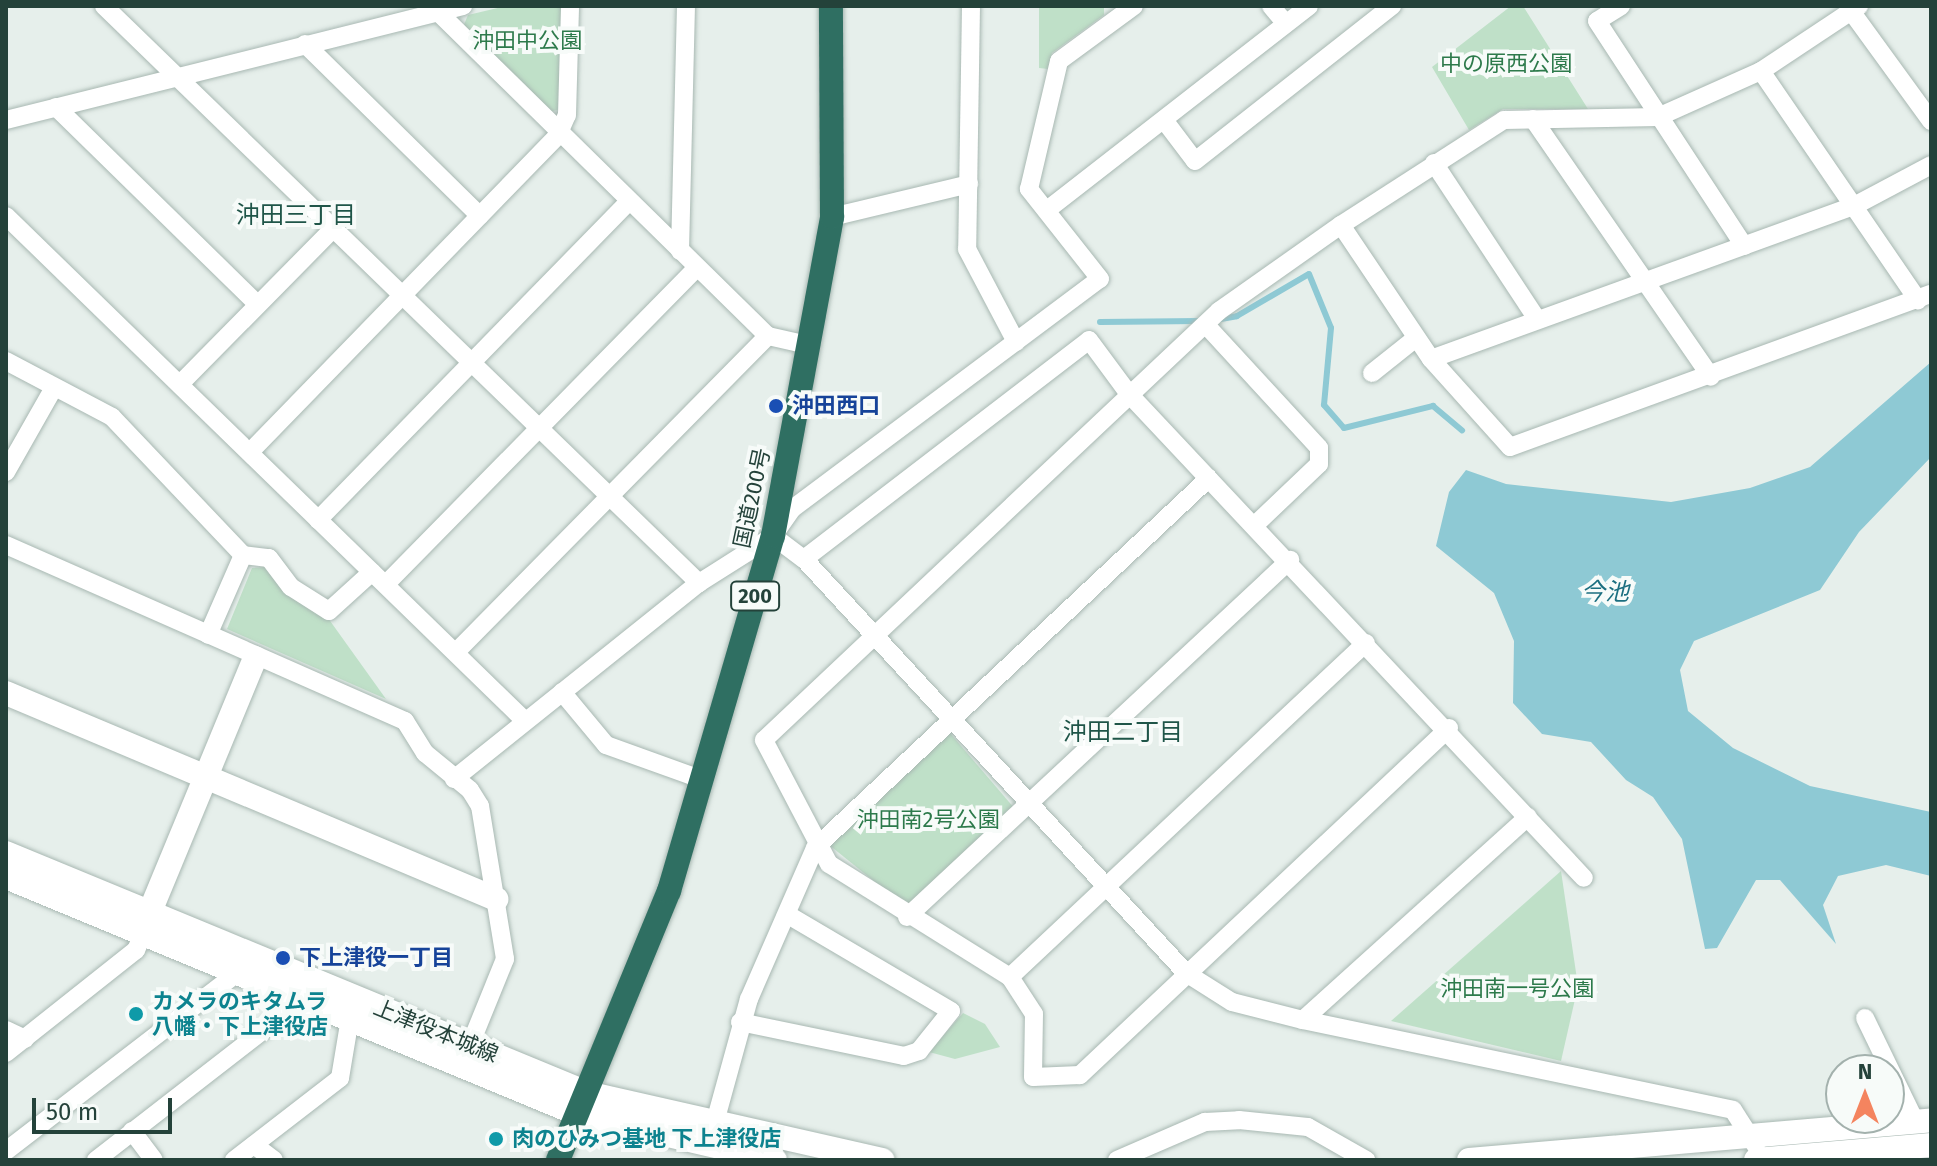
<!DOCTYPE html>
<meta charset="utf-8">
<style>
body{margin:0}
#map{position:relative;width:1937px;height:1166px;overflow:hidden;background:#e6efeb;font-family:"Fira Sans","Noto Sans JP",sans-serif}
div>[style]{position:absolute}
.green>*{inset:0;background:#bfe0c8}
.water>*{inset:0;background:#8ec9d4}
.stream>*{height:6px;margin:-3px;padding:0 3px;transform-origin:3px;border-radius:3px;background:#8ec9d4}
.roads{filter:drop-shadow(0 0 2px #a8b8b2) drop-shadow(0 0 2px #a8b8b2)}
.street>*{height:18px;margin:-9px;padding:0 9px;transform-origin:9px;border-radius:9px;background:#fff}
.secondary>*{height:24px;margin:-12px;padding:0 12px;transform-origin:12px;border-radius:12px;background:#fff}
.highway>*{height:24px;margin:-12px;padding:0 12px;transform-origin:12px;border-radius:12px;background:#2f6f62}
.dots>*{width:22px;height:22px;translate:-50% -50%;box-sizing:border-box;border:4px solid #f7fbf9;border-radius:50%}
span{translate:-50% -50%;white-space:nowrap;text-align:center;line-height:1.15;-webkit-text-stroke:8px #f7fbf9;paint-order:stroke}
.shield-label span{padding:2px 6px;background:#f7fbf9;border:2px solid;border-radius:6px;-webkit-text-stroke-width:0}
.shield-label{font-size:20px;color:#24423a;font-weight:700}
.park-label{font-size:22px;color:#2d7a4b}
.transit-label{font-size:22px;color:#164399;font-weight:700}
.left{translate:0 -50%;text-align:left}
.street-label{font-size:22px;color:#24423a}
.culture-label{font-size:22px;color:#0d838f;font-weight:700}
.neighbourhood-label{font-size:24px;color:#1f5548}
.water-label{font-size:24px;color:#1c6f80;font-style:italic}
.frame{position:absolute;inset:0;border:8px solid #24423a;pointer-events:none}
.north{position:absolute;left:1825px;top:1054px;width:80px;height:80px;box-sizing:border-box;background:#f7fbf9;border:2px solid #a3b1ad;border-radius:50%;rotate:0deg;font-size:22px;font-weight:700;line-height:32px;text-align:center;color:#24423a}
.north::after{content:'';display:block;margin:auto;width:28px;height:36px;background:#f4845f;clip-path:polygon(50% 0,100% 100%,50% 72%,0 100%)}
.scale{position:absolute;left:32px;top:1098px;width:140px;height:36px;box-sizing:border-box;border:4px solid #24423a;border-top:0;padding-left:10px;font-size:24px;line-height:28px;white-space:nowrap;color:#24423a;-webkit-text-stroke:6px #f7fbf9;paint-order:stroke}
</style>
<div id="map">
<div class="green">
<div style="clip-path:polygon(506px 6px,563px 6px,561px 109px,549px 112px,463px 27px,468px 15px)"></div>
<div style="clip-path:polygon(1039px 6px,1104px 6px,1104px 15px,1052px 53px,1048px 69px,1039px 68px)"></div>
<div style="clip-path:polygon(1511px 6px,1523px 6px,1588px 109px,1503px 109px,1469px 130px,1432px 67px)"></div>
<div style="clip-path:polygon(266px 567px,288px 596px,328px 618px,386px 699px,227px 629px,252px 568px)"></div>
<div style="clip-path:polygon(950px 733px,1015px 809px,910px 904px,901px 903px,828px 844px)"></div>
<div style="clip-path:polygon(1561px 871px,1578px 986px,1561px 1061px,1391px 1021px)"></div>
<div style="clip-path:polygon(963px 1013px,985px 1024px,1000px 1047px,955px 1059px,929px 1052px)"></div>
</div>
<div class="water">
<div style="clip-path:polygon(1931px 362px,1931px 457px,1859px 532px,1820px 590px,1694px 641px,1680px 670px,1688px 711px,1733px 748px,1810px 786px,1931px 812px,1931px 876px,1886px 865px,1838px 876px,1823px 905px,1836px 944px,1780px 880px,1756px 880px,1717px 948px,1705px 949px,1682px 839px,1653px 797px,1626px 780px,1591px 742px,1542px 734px,1513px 703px,1514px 641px,1494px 593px,1436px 546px,1449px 492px,1466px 470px,1506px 484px,1671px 502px,1750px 488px,1810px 467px)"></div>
</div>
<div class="stream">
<div style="left:1215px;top:320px;width:22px;rotate:-10deg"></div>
<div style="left:1237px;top:316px;width:83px;rotate:-30.3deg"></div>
<div style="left:1309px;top:274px;width:58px;rotate:67.8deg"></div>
<div style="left:1331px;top:328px;width:77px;rotate:95.2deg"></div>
<div style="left:1324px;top:405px;width:30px;rotate:49deg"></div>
<div style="left:1344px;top:428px;width:92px;rotate:-13.9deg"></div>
<div style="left:1433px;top:406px;width:38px;rotate:40deg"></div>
<div style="left:1100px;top:322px;width:100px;rotate:-0.6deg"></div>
</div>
<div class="roads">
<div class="street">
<div style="left:104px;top:6px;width:829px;rotate:44.12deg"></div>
<div style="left:432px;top:6px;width:471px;rotate:44.5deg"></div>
<div style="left:768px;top:336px;width:41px;rotate:12.7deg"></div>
<div style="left:971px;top:6px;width:243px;rotate:90.9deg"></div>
<div style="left:967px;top:249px;width:105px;rotate:62.2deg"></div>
<div style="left:1271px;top:6px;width:23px;rotate:50deg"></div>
<div style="left:1621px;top:6px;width:28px;rotate:148deg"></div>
<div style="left:1597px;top:21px;width:269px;rotate:56.8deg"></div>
<div style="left:1851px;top:11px;width:136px;rotate:54deg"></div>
<div style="left:305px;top:44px;width:245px;rotate:44.5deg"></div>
<div style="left:1761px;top:71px;width:278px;rotate:55.6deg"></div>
<div style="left:56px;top:107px;width:281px;rotate:44.4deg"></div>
<div style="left:1533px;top:119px;width:313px;rotate:55.4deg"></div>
<div style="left:6px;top:120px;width:471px;rotate:-14deg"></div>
<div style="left:1164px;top:120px;width:51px;rotate:52.9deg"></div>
<div style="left:1195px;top:161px;width:251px;rotate:-38.2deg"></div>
<div style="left:1434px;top:163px;width:187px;rotate:56.6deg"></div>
<div style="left:1047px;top:210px;width:332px;rotate:-37.9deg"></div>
<div style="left:6px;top:216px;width:721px;rotate:44.21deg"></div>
<div style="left:832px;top:217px;width:141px;rotate:-13.5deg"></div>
<div style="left:1341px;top:225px;width:161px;rotate:56.1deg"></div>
<div style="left:1431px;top:359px;width:118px;rotate:48.1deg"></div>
<div style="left:1510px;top:447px;width:448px;rotate:-20deg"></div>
<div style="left:680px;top:251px;width:245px;rotate:-88.6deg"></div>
<div style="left:1206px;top:325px;width:167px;rotate:47.4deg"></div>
<div style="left:1319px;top:448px;width:16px;rotate:90deg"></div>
<div style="left:1319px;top:464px;width:87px;rotate:136.4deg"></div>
<div style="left:1431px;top:359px;width:450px;rotate:-19.9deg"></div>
<div style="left:1854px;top:206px;width:87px;rotate:-28deg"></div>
<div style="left:6px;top:361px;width:120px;rotate:27.8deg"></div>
<div style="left:112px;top:417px;width:190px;rotate:46.5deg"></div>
<div style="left:243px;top:555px;width:87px;rotate:113.6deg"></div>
<div style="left:1372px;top:373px;width:56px;rotate:-38.5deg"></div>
<div style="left:180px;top:384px;width:218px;rotate:-45.4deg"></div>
<div style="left:250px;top:452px;width:442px;rotate:-45.8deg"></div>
<div style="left:558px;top:135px;width:22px;rotate:-66deg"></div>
<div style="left:567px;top:115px;width:109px;rotate:-88.4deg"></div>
<div style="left:6px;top:472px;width:93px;rotate:-60.4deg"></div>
<div style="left:318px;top:520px;width:444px;rotate:-45.7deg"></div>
<div style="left:773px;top:536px;width:39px;rotate:37deg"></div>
<div style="left:804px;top:559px;width:563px;rotate:47.3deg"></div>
<div style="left:1186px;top:973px;width:54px;rotate:32.2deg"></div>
<div style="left:1232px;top:1002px;width:73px;rotate:14.2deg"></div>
<div style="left:1303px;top:1020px;width:439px;rotate:11.8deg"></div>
<div style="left:1733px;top:1110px;width:43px;rotate:57.4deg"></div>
<div style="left:6px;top:545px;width:436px;rotate:23.8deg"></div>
<div style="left:405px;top:721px;width:38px;rotate:58deg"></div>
<div style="left:425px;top:753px;width:58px;rotate:39.4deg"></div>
<div style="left:470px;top:790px;width:19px;rotate:58deg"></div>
<div style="left:480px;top:806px;width:155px;rotate:80.7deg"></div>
<div style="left:505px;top:959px;width:93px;rotate:112.1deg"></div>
<div style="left:243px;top:555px;width:26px;rotate:7deg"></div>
<div style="left:269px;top:558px;width:36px;rotate:53deg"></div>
<div style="left:291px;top:587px;width:45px;rotate:32.3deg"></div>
<div style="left:329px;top:611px;width:58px;rotate:-42.2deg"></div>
<div style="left:804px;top:559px;width:359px;rotate:-37.5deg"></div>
<div style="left:1089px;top:340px;width:67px;rotate:53.5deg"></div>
<div style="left:1129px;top:394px;width:664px;rotate:46.77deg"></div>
<div style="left:386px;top:584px;width:442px;rotate:-45.5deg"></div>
<div style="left:457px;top:651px;width:443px;rotate:-45.4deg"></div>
<div style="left:562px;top:692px;width:69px;rotate:50.3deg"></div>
<div style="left:606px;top:745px;width:103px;rotate:19.8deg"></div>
<div style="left:1449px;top:728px;width:507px;rotate:136.76deg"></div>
<div style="left:1080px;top:1075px;width:47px;rotate:177.6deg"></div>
<div style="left:1033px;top:1077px;width:63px;rotate:-89.1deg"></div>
<div style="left:1034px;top:1014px;width:44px;rotate:-123deg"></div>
<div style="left:1010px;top:977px;width:213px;rotate:-148deg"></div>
<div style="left:829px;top:864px;width:140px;rotate:-117.7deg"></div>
<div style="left:764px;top:740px;width:625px;rotate:-43.32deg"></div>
<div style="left:1219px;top:311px;width:149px;rotate:-35.2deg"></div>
<div style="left:1341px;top:225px;width:194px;rotate:-32.8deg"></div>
<div style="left:1504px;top:120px;width:154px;rotate:-1.1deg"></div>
<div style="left:1658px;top:117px;width:113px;rotate:-24.1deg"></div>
<div style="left:1761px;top:71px;width:118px;rotate:-33.6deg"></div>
<div style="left:454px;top:779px;width:314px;rotate:-38.7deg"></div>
<div style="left:699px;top:583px;width:88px;rotate:-32.4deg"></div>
<div style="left:773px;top:536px;width:33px;rotate:-55deg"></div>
<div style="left:792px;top:509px;width:384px;rotate:-36.8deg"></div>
<div style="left:1100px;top:279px;width:115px;rotate:-128.3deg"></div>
<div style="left:1029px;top:189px;width:131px;rotate:-76.8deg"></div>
<div style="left:1059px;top:61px;width:93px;rotate:-36.3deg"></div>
<div style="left:907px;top:917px;width:524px;rotate:-42.99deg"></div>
<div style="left:1010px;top:977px;width:488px;rotate:-43.2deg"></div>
<div style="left:1865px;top:1018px;width:114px;rotate:64.1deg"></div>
<div style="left:1303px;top:1020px;width:303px;rotate:-42.1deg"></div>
<div style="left:740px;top:1022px;width:167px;rotate:11.7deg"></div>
<div style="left:904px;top:1056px;width:16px;rotate:-18deg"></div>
<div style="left:919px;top:1051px;width:51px;rotate:-51.3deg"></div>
<div style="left:951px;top:1011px;width:187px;rotate:-149.5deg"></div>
<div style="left:6px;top:1030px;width:21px;rotate:25deg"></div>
<div style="left:6px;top:1053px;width:166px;rotate:-38.4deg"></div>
<div style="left:136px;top:950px;width:27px;rotate:-66deg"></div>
<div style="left:132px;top:1131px;width:36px;rotate:53deg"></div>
<div style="left:712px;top:1133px;width:139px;rotate:-74.6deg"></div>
<div style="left:749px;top:999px;width:165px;rotate:-66.4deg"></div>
<div style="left:815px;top:848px;width:540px;rotate:-43.2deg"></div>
<div style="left:254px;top:1145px;width:25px;rotate:37deg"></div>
<div style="left:6px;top:1151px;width:287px;rotate:-37.6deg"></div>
<div style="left:96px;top:1160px;width:237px;rotate:-37.8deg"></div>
<div style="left:283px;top:1015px;width:17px;rotate:-62deg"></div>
<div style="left:234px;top:1160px;width:134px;rotate:-37.7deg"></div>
<div style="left:340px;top:1078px;width:55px;rotate:-80.5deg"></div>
<div style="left:1117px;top:1160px;width:96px;rotate:-23.4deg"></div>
<div style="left:1205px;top:1122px;width:34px;rotate:-3deg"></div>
<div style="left:1239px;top:1120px;width:69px;rotate:5.8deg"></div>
<div style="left:1308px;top:1127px;width:67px;rotate:29.6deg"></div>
</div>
<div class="secondary">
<div style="left:6px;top:693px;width:532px;rotate:22.8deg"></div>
<div style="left:6px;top:853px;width:629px;rotate:22.44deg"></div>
<div style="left:587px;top:1093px;width:303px;rotate:12.8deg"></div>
<div style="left:6px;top:877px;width:619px;rotate:22.51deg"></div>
<div style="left:578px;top:1114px;width:202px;rotate:13.1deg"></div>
<div style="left:149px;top:914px;width:277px;rotate:-67.5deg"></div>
<div style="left:1469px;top:1160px;width:464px;rotate:-4.9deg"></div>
<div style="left:1756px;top:1160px;width:176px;rotate:-4.9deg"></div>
</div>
<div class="highway">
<div style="left:558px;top:1160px;width:291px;rotate:-67.6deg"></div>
<div style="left:669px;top:891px;width:370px;rotate:-73.7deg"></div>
<div style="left:773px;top:536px;width:324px;rotate:-79.5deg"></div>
<div style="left:832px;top:217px;width:211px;rotate:-90.3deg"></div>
</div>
</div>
<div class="dots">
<div style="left:776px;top:406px;background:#1a4fb4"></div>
<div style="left:283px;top:958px;background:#1a4fb4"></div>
<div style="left:136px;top:1014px;background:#0f9aa8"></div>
<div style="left:496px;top:1139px;background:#0f9aa8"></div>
</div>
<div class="shield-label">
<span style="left:755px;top:596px">200</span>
</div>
<div class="park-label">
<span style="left:527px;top:41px">沖田中公園</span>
<span style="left:1506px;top:64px">中の原西公園</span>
<span style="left:928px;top:820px">沖田南2号公園</span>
<span style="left:1517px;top:989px">沖田南一号公園</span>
</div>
<div class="transit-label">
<span class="left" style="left:792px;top:406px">沖田西口</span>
<span class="left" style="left:299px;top:958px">下上津役一丁目</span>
</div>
<div class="street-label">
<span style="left:752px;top:498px;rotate:-78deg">国道200号</span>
<span style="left:436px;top:1031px;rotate:22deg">上津役本城線</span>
</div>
<div class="culture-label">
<span class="left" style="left:152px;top:1014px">カメラのキタムラ<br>八幡・下上津役店</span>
<span class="left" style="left:512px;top:1139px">肉のひみつ基地 下上津役店</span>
</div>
<div class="neighbourhood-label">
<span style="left:296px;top:216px">沖田三丁目</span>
<span style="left:1123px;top:733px">沖田二丁目</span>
</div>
<div class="water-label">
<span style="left:1605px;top:593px">今池</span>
</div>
<div class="frame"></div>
<div class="north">N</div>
<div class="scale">50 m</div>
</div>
